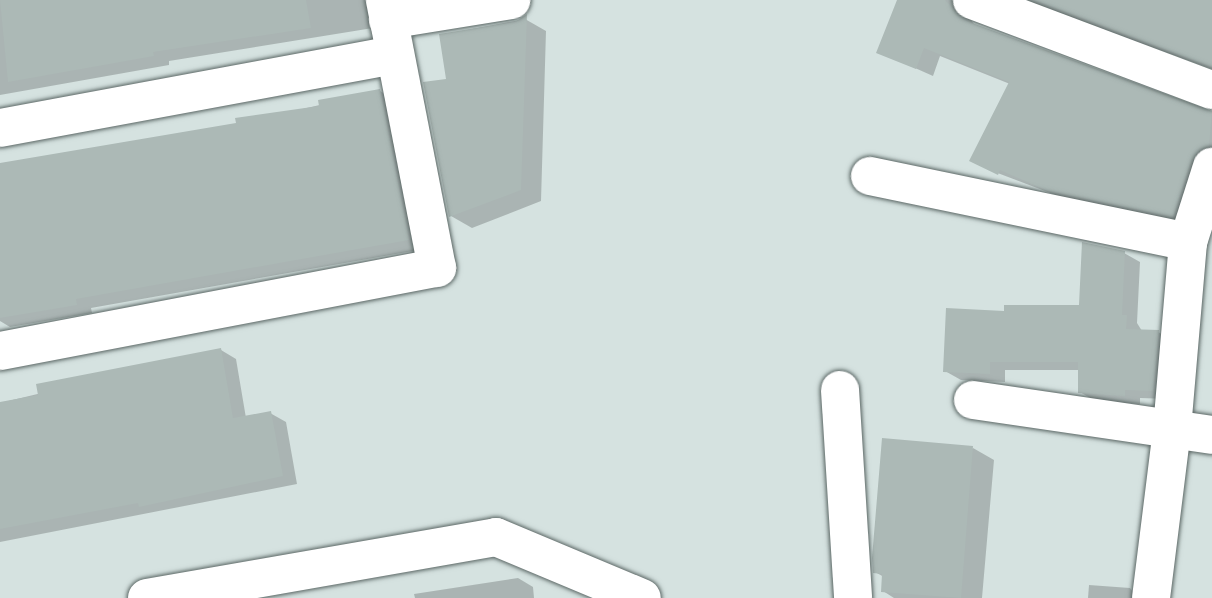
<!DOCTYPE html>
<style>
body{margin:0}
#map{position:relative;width:1212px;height:598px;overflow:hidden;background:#d5e2e0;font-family:"Open Sans",sans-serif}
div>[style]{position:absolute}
.shadow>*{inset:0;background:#0003}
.building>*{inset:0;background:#acb9b6}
.roads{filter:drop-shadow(0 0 2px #5b6765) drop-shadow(0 0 2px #5b6765)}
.minor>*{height:38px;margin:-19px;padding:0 19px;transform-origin:19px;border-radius:19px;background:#fff}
span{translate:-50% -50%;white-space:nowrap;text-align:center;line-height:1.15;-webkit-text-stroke:5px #fff;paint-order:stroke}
</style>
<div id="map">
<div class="shadow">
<div style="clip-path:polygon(0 0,382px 0,373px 28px,169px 61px,169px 65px,0 95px)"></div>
<div style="clip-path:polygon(899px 0,971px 0,966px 13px,976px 27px,1212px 112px,1212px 165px,1189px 225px,1066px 199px,987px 169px,1010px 84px,940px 56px,933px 76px,879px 52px)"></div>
<div style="clip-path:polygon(1022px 0,1212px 0,1212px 69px)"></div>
<div style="clip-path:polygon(525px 19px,546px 31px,541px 201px,472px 228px,451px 216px,448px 80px,441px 35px)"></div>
<div style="clip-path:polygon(380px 91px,395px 100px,424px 249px,91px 308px,92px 313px,10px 327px,0 321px,0 164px,238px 124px)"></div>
<div style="clip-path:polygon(1124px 253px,1140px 262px,1137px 323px,1142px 331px,1158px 332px,1174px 341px,1169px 399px,1140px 398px,1140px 404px,1095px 401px,1080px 392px,1080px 370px,1005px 370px,1005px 382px,961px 380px,945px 371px,1006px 313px,1080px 307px)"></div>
<div style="clip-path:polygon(221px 350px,236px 359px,246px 418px,270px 413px,286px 422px,297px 484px,0 542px,0 403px)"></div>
<div style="clip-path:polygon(973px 448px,994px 460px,982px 598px,894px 598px,883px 591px,884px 577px,875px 572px)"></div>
<div style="clip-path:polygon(518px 578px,533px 587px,534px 598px,415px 598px,414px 594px)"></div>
<div style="clip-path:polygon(1089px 585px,1130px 588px,1138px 598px,1088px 598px)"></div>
</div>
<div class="building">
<div style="clip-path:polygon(0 0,306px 0,311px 28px,153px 52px,154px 56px,8px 82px)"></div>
<div style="clip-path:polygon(897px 0,945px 0,964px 20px,1212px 111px,1209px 146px,1191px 160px,1173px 217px,1048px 191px,1000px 170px,998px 175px,969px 161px,1009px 82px,924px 48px,916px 69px,876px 53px)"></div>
<div style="clip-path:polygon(1034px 0,1212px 0,1212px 67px)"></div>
<div style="clip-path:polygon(527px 14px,521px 190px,449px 217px,423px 82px,446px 79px,439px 34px,515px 22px)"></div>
<div style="clip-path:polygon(380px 89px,409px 240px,76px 299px,77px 305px,0 318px,0 163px,236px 123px,235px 118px,319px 106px,318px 100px)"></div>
<div style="clip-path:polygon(1082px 242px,1125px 251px,1122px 315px,1127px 315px,1126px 329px,1159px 330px,1153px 391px,1125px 390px,1125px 396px,1078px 393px,1078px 362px,990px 362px,990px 374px,943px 372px,946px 308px,1004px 311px,1004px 305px,1079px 305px)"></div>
<div style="clip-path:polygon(221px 348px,233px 418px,271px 411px,283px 476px,139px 507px,138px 503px,0 529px,0 402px,38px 395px,36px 384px)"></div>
<div style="clip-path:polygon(882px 438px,973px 446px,961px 598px,881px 592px,882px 574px,873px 573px,872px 558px)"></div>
</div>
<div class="roads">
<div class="minor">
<div style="left:972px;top:0;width:256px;rotate:20.6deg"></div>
<div style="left:388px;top:20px;width:125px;rotate:-9.2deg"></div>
<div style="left:0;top:128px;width:401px;rotate:-10.5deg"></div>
<div style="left:870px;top:176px;width:325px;rotate:11.7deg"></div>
<div style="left:0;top:351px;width:445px;rotate:-10.8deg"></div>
<div style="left:437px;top:268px;width:273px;rotate:-101deg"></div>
<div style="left:840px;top:390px;width:208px;rotate:86.4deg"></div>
<div style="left:973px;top:400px;width:242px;rotate:8.3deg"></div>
<div style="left:147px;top:598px;width:354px;rotate:-9.9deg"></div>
<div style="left:496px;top:537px;width:158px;rotate:22.7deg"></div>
<div style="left:1151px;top:598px;width:170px;rotate:-82.9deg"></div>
<div style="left:1172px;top:429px;width:188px;rotate:-85.1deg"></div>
<div style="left:1188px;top:242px;width:79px;rotate:-72.3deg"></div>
</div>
</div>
</div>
